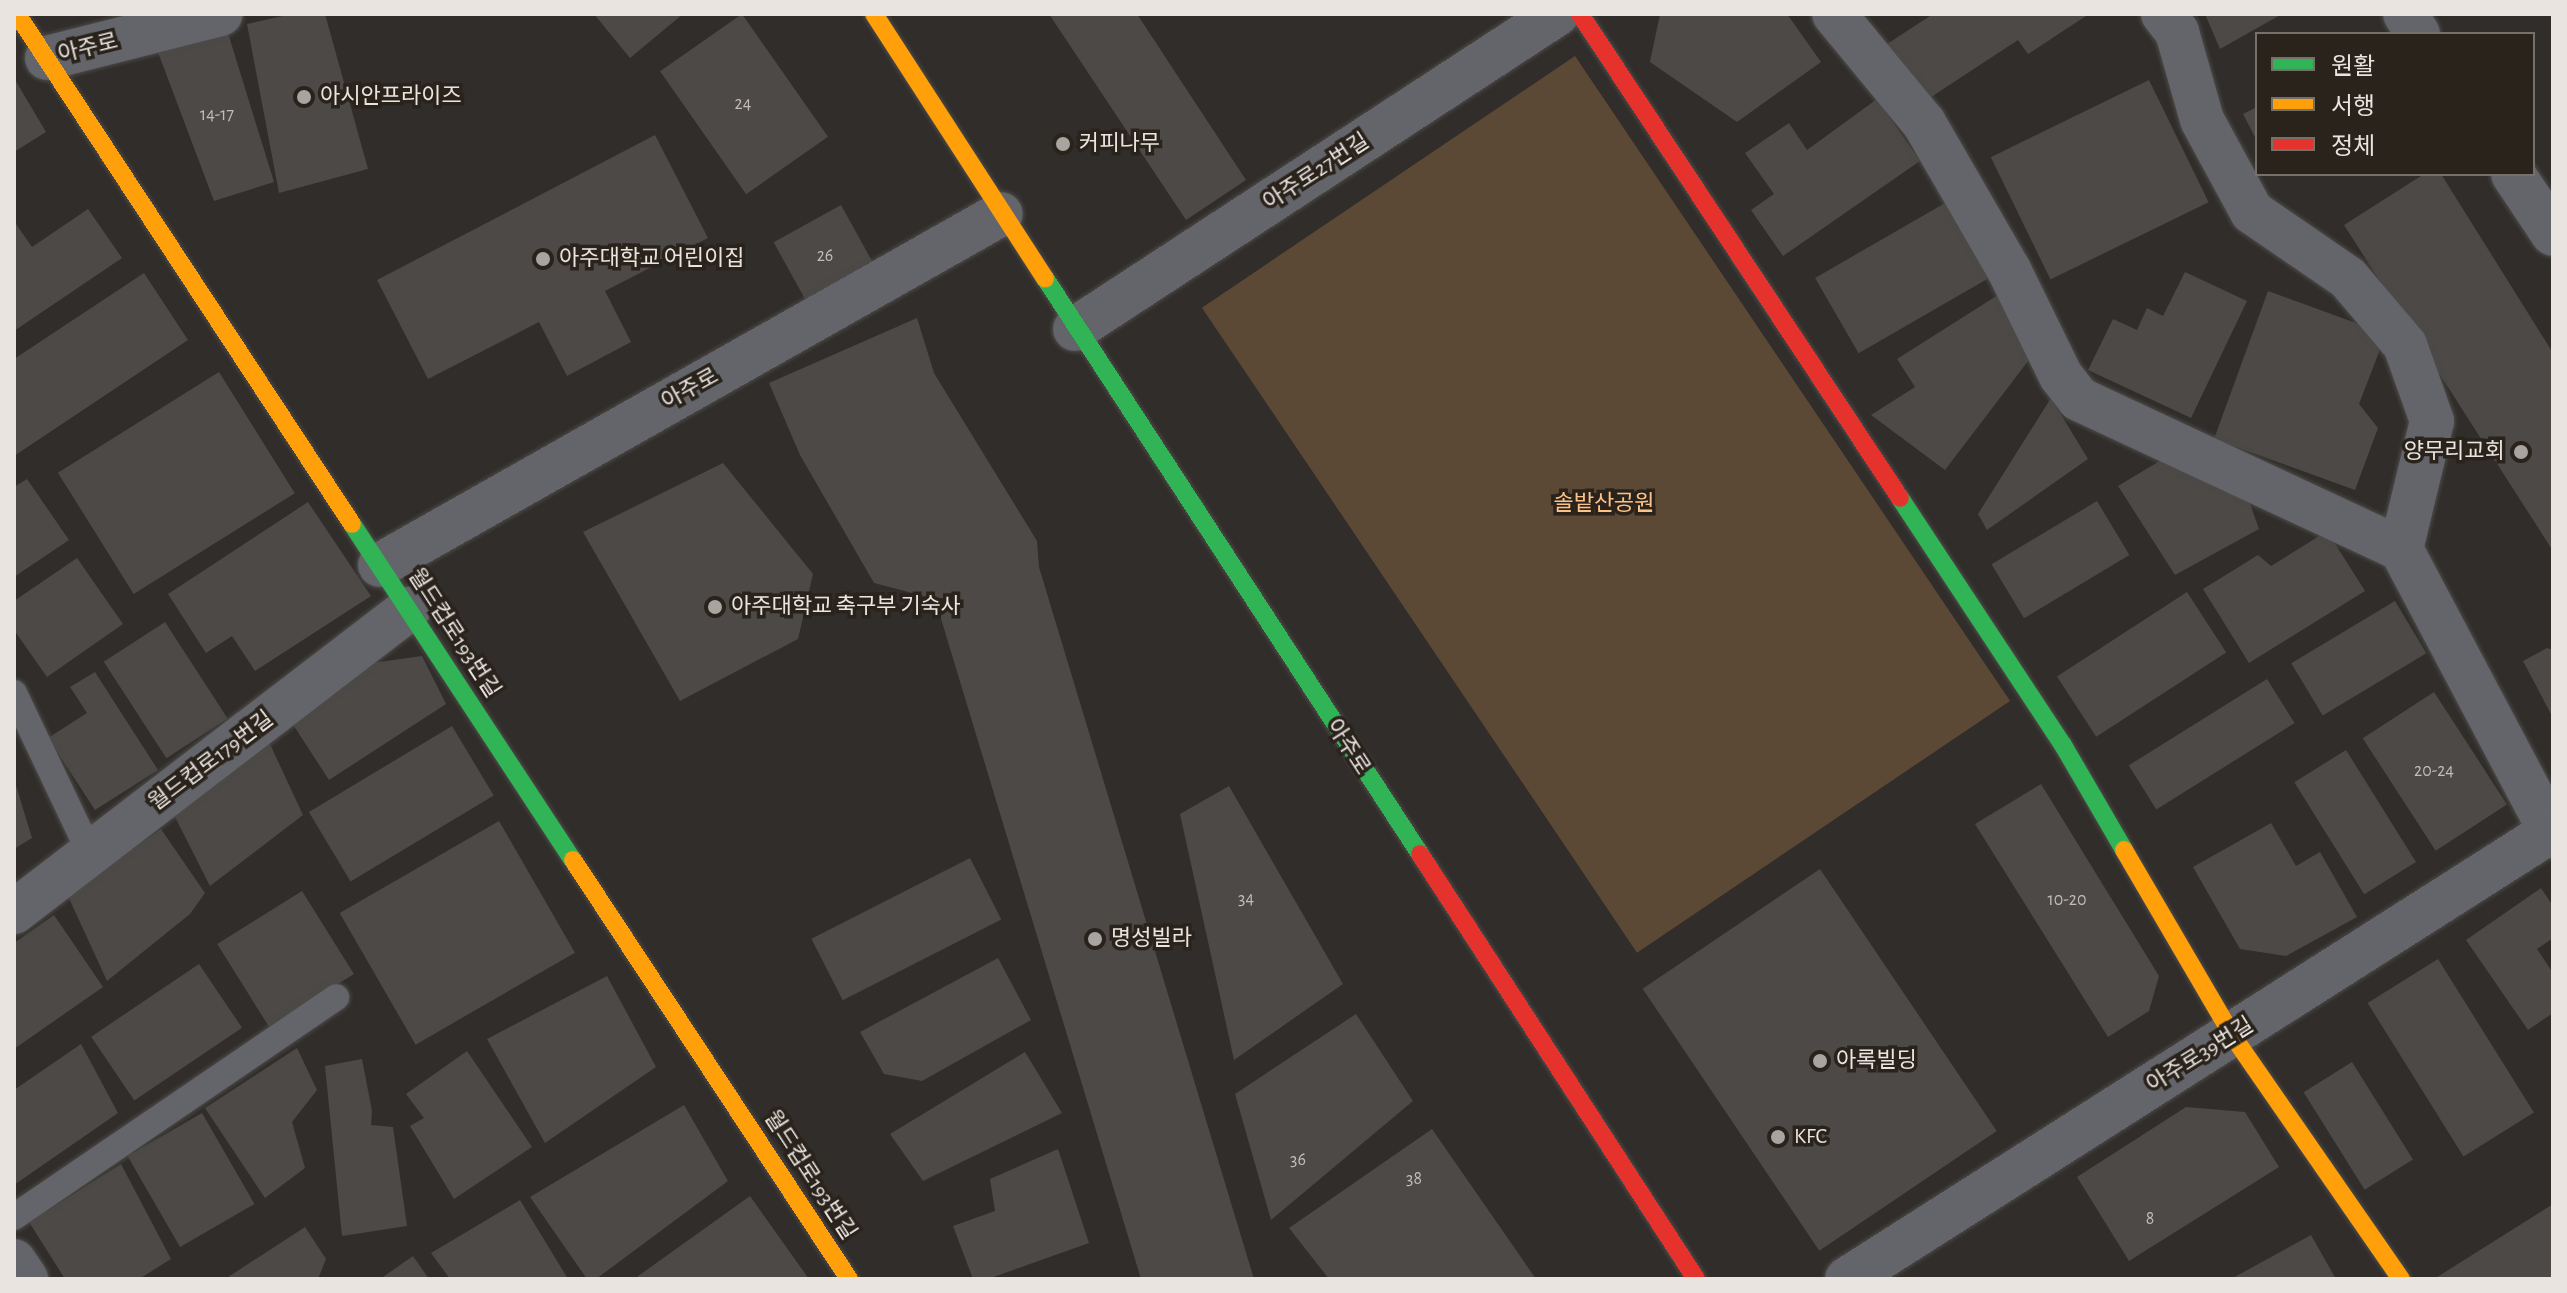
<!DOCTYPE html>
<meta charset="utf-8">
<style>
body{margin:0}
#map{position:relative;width:2567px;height:1293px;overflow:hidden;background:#302d2a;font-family:"Alegreya Sans","Noto Sans KR",sans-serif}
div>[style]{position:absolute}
.green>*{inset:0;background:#5b4936;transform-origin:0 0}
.building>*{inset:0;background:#4c4947;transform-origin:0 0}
.roads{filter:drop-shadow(0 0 2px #4d4a48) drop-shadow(0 0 2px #4d4a48)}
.lane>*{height:26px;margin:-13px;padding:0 13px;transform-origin:13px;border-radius:13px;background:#63656a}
.street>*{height:44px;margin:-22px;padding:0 22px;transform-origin:22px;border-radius:22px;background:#63656a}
.fast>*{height:18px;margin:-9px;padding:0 9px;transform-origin:9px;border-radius:9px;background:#30b455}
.slow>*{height:18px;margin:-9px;padding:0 9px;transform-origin:9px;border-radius:9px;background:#ff9f0a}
.jam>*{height:18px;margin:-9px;padding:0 9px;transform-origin:9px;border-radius:9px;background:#e5322d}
.dots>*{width:22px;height:22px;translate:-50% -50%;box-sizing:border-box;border:4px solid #2a231c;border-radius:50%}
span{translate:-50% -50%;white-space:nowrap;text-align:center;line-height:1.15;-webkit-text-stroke:7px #2a231c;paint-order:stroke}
.number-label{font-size:18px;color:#c2bdba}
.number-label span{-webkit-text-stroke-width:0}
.street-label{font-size:22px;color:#e9e4e0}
.poi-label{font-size:22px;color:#e9e4e0}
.left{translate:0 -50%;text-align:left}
.right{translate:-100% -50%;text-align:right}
.park-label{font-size:22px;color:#fcc288}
.frame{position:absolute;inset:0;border:16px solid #e9e4e0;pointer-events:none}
.legend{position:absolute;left:2255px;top:32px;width:280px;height:144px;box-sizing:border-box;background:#2a231c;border:2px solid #76706a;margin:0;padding:10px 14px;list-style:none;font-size:24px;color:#e9e4e0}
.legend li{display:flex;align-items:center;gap:16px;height:40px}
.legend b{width:40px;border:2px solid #76706a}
</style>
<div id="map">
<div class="green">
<div style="left:1575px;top:56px;width:778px;height:450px;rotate:56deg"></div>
</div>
<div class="building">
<div style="clip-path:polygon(291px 14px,325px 14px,368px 169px,279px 193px,247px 24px)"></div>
<div style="clip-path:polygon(594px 14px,683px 14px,630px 58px)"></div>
<div style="left:742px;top:14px;width:150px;height:100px;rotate:55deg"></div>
<div style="clip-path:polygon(1049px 14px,1137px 14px,1246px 180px,1186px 220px)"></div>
<div style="clip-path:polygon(1660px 14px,1787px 14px,1821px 62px,1737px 122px,1650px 62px)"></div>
<div style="clip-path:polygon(1933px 14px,2089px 14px,2028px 54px,2018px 40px,1922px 103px,1884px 46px)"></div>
<div style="clip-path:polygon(2205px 14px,2282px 14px,2220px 49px)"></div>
<div style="clip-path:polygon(228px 33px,274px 182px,214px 201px,156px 47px)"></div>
<div style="clip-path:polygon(14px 78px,46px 132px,14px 152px)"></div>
<div style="left:2149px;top:80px;width:136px;height:176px;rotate:64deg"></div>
<div style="clip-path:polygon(1877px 99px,1920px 161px,1783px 256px,1751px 210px,1774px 194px,1745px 153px,1789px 123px,1807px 150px)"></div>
<div style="clip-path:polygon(2257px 107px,2257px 141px,2243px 114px)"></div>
<div style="clip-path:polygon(655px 135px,708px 238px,605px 291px,631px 342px,567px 376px,539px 322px,428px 379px,377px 280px)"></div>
<div style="clip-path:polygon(2424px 174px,2441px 174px,2553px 353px,2553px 551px,2344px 225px)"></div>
<div style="left:1945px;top:203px;width:87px;height:150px;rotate:60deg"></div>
<div style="left:841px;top:205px;width:75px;height:77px;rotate:61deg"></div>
<div style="clip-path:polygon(88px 209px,122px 258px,14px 331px,14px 221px,32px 247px)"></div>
<div style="clip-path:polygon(2185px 272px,2247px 301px,2191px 418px,2088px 370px,2113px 319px,2137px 330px,2147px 308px,2163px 316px)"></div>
<div style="clip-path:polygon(144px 273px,188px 340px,14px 456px,14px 359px)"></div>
<div style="clip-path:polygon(2268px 291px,2386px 334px,2359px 404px,2378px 428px,2355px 490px,2214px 439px)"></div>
<div style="clip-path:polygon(1998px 295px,2035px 352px,1945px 470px,1871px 415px,1915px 387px,1897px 359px)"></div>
<div style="clip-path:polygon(917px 318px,934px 373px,1037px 541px,1039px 567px,1254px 1279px,1141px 1279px,935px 599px,874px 583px,800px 455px,769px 383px)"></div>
<div style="left:219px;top:372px;width:143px;height:190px;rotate:58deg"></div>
<div style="clip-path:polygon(2051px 398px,2088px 459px,1987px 530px,1978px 514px)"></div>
<div style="clip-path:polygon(2168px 456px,2247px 495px,2259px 529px,2175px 575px,2118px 486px)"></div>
<div style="clip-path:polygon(723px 463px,813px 574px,798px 639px,680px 701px,583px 532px)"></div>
<div style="clip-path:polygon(27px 479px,69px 540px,14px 577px,14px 487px)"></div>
<div style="left:2097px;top:501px;width:63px;height:123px;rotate:59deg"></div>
<div style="clip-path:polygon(308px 502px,371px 596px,255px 671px,232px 636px,206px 653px,168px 594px)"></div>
<div style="clip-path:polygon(2327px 531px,2365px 591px,2249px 663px,2203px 589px,2258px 555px,2271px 566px)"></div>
<div style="clip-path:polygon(77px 558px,123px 624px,47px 677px,14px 630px,14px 601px)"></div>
<div style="left:2187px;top:592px;width:72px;height:155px;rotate:57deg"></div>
<div style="left:2395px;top:601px;width:61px;height:121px;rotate:59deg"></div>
<div style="left:165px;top:622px;width:115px;height:73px;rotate:57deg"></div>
<div style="clip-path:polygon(2547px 648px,2553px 650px,2553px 718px,2523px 661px)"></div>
<div style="clip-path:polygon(422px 656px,446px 704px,329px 780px,288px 717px,357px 665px)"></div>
<div style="clip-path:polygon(95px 672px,158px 770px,95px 810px,48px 738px,87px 713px,70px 687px)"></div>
<div style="left:2267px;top:679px;width:52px;height:163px;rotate:58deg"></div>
<div style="left:2434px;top:692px;width:134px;height:85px;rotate:57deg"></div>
<div style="left:452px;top:726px;width:81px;height:167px;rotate:59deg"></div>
<div style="clip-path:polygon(269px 742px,303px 815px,210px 886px,174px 815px)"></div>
<div style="left:2346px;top:750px;width:132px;height:61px;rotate:58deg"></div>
<div style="clip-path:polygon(14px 779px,32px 838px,14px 849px)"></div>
<div style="clip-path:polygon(2041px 784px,2159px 976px,2149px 1011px,2108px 1037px,1975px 824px)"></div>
<div style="clip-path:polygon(1229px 786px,1343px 984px,1234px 1060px,1180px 814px)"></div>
<div style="left:499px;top:821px;width:152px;height:184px;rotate:60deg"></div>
<div style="clip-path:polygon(2271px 823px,2296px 866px,2320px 852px,2357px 917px,2286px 956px,2240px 949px,2193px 867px)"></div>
<div style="clip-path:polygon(161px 829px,205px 893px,190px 914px,107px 981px,67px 894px)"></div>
<div style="left:970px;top:858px;width:69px;height:178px;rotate:63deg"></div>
<div style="left:1820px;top:869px;width:316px;height:214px;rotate:56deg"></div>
<div style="clip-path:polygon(2541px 888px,2553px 906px,2553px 938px,2537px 949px,2553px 973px,2553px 1013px,2528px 1030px,2466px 940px)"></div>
<div style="left:302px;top:891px;width:98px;height:100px;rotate:58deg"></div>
<div style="clip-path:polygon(54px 915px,103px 987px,14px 1049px,14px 943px)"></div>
<div style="clip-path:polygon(998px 958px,1031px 1020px,922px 1081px,884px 1074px,860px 1032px)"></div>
<div style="left:2438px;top:959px;width:181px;height:83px;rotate:58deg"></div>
<div style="left:199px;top:964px;width:77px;height:130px;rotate:56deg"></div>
<div style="clip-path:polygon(607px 976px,656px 1067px,545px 1143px,487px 1039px)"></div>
<div style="clip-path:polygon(1356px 1014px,1413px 1101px,1271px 1220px,1235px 1094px)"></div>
<div style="clip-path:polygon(81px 1044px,118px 1113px,14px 1185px,14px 1090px)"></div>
<div style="clip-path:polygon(297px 1048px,317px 1090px,292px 1122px,305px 1168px,265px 1198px,205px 1108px)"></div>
<div style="clip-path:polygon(467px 1051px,532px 1147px,454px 1199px,410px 1126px,424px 1118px,406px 1094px)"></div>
<div style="clip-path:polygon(1025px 1052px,1062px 1113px,923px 1181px,890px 1134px)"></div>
<div style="clip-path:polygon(362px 1059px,372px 1111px,371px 1125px,393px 1127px,407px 1226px,342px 1236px,325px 1066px)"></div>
<div style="left:2352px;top:1062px;width:115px;height:57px;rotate:58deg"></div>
<div style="clip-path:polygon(684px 1105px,728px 1181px,596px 1279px,587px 1279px,530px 1197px)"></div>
<div style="clip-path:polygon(2186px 1107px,2245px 1112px,2279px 1167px,2129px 1261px,2077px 1177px)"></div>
<div style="left:202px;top:1113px;width:105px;height:86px;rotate:60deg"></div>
<div style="clip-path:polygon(1432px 1129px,1536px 1279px,1329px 1279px,1289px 1228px)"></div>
<div style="clip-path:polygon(1058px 1149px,1089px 1243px,988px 1279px,973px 1279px,953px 1226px,995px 1211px,990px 1179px)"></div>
<div style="clip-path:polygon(121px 1164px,171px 1259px,139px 1279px,65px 1279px,29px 1222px)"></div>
<div style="clip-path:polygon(750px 1196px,809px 1279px,634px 1279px)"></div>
<div style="clip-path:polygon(520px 1200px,568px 1279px,450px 1279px,431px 1253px)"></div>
<div style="clip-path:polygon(2553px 1204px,2553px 1279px,2434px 1279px)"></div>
<div style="clip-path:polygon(305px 1227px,326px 1259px,318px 1279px,225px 1279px)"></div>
<div style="clip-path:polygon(2311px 1235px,2336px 1279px,2231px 1279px)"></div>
<div style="clip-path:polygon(413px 1256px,429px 1279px,380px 1279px)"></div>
</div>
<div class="roads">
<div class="lane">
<div style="left:14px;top:693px;width:177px;rotate:64.6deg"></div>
<div style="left:14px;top:1217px;width:390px;rotate:-34.3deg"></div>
</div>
<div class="street">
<div style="left:1834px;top:14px;width:141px;rotate:50.5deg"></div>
<div style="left:1924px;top:123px;width:170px;rotate:60deg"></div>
<div style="left:2009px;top:270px;width:118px;rotate:63.9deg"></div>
<div style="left:2061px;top:376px;width:29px;rotate:52deg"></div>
<div style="left:2079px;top:399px;width:355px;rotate:25deg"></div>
<div style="left:2163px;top:14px;width:23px;rotate:52deg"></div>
<div style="left:2177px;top:32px;width:91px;rotate:74.1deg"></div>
<div style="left:2202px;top:120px;width:105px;rotate:61.5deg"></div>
<div style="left:2252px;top:212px;width:116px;rotate:34.5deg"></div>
<div style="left:2348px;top:278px;width:88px;rotate:49.6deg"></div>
<div style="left:2405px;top:345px;width:81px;rotate:70.4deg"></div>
<div style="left:2432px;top:421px;width:132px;rotate:103.6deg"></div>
<div style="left:2401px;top:549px;width:325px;rotate:62.1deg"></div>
<div style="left:2405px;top:14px;width:24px;rotate:57deg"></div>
<div style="left:47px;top:58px;width:179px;rotate:-14.2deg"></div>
<div style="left:2513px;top:174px;width:72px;rotate:56.3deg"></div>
<div style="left:1075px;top:329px;width:576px;rotate:-33.17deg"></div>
<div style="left:380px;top:565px;width:713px;rotate:-29.48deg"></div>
<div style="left:14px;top:912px;width:498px;rotate:-37.5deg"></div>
<div style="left:14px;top:1261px;width:22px;rotate:56deg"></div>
<div style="left:1847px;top:1279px;width:837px;rotate:-32.46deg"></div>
</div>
<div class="fast">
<div style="left:1045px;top:278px;width:687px;rotate:56.93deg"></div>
<div style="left:1900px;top:498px;width:296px;rotate:56.6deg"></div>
<div style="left:2063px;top:745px;width:121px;rotate:59.8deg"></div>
<div style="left:352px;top:524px;width:402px;rotate:56.7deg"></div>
</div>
<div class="slow">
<div style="left:17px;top:14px;width:610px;rotate:56.7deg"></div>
<div style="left:874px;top:14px;width:315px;rotate:57.1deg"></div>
<div style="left:2124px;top:850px;width:214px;rotate:59.7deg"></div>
<div style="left:2232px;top:1035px;width:297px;rotate:55.3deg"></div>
<div style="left:573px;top:860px;width:502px;rotate:56.63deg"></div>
</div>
<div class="jam">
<div style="left:1580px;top:14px;width:580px;rotate:56.53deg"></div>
<div style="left:1420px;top:854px;width:507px;rotate:57deg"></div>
</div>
</div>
<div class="dots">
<div style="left:304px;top:97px;background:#a8a4a0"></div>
<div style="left:1063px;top:144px;background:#a8a4a0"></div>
<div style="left:543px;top:259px;background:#a8a4a0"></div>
<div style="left:2521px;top:452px;background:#a8a4a0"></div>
<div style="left:715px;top:607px;background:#a8a4a0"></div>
<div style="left:1095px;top:939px;background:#a8a4a0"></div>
<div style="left:1820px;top:1061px;background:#a8a4a0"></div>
<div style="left:1778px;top:1137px;background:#a8a4a0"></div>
</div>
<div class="number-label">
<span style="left:743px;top:104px">24</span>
<span style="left:217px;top:115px">14-17</span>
<span style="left:825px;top:256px">26</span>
<span style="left:2434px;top:771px">20-24</span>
<span style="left:1246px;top:899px">34</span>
<span style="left:2067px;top:900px">10-20</span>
<span style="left:1298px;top:1160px">36</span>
<span style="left:1414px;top:1179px">38</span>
<span style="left:2150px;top:1219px">8</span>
</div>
<div class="street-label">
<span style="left:88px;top:48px;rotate:-14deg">아주로</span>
<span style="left:1316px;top:172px;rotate:-33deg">아주로27번길</span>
<span style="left:690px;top:389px;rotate:-29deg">아주로</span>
<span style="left:454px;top:633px;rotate:57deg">월드컵로193번길</span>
<span style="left:1348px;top:747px;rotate:57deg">아주로</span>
<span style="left:211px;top:761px;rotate:-37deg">월드컵로179번길</span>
<span style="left:2200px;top:1055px;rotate:-32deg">아주로39번길</span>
<span style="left:810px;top:1175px;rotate:57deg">월드컵로193번길</span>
</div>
<div class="poi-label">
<span class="left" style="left:320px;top:97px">아시안프라이즈</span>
<span class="left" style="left:1079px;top:144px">커피나무</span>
<span class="left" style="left:559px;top:259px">아주대학교 어린이집</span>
<span class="right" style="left:2505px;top:452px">양무리교회</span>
<span class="left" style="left:731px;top:607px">아주대학교 축구부 기숙사</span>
<span class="left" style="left:1111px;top:939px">명성빌라</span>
<span class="left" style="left:1836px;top:1061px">아록빌딩</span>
<span class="left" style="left:1794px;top:1137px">KFC</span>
</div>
<div class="park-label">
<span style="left:1604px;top:504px">솔밭산공원</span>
</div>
<div class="frame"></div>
<ul class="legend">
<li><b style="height:10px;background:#30b455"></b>원활</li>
<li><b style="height:10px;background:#ff9f0a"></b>서행</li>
<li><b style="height:10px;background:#e5322d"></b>정체</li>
</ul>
</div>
